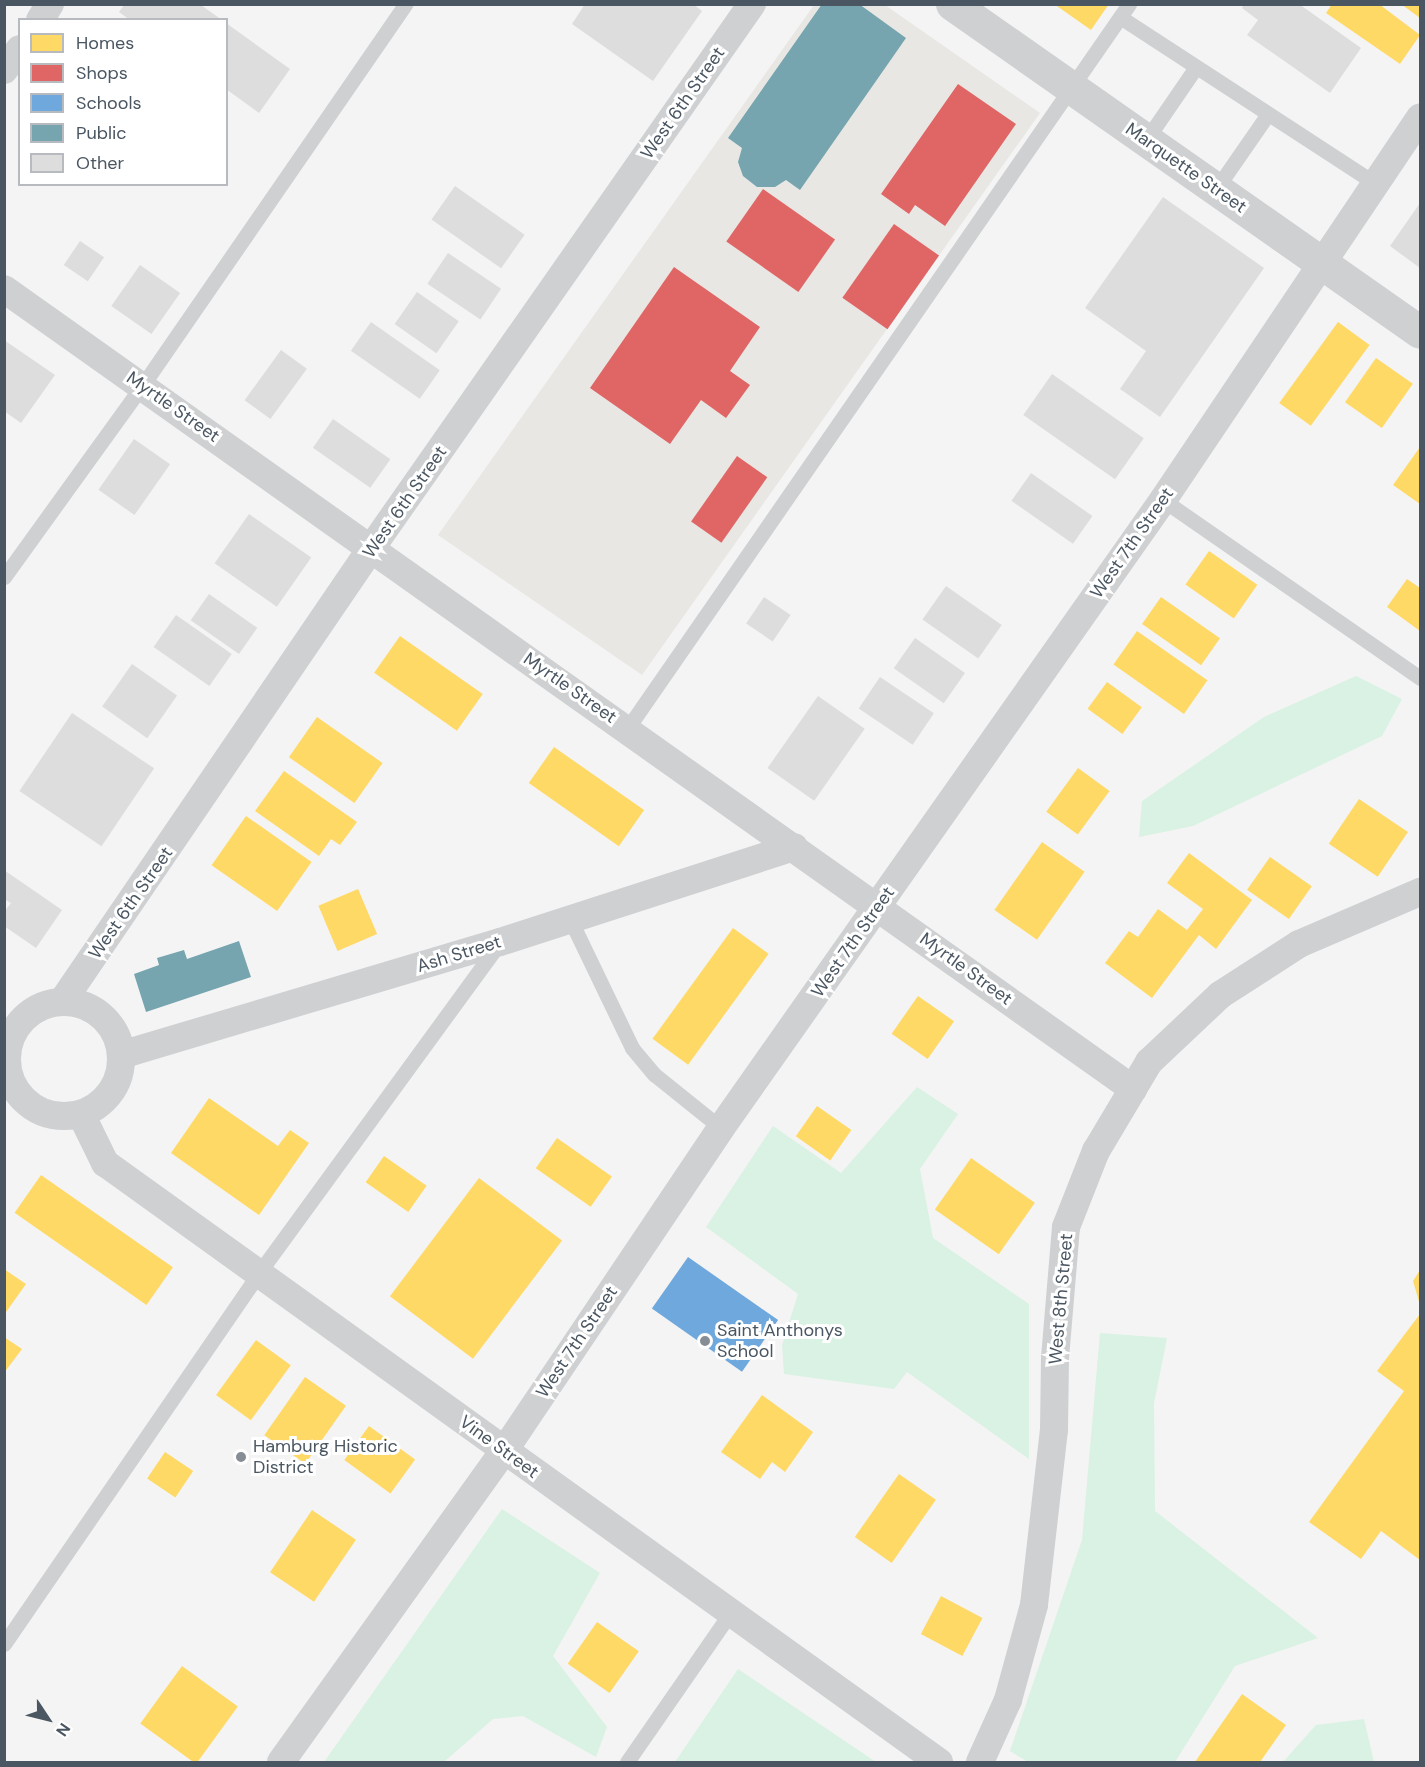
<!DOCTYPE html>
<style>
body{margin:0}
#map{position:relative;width:1425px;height:1767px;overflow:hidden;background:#f4f4f4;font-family:"DM Sans",sans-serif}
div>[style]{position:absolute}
.commercial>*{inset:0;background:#e8e7e3}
.green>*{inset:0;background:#d9f2e3}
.homes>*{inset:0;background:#ffd966;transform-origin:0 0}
.shops>*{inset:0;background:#e06666;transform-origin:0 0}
.schools>*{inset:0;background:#6fa8dc;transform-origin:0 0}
.public>*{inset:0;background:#76a5af}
.building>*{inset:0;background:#ddddde;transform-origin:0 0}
.service>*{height:15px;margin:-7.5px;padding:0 7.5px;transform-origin:7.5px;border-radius:7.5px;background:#ced0d2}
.minor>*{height:28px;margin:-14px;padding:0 14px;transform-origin:14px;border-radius:14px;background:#ced0d2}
.minor>.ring{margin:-14px;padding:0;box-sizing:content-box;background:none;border:28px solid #ced0d2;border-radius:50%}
.tertiary>*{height:33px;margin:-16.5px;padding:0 16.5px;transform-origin:16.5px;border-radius:16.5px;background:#ced0d2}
.dots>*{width:16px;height:16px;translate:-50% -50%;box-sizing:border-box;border:3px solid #fff;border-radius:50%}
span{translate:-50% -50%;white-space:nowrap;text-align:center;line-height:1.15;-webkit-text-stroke:6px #fff;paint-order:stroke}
.street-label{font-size:18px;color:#4a5661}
.poi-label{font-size:18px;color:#4a5661}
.left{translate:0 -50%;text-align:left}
.frame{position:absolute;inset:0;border:6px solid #4a5661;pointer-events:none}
.legend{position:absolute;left:18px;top:18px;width:210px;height:168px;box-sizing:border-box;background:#fff;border:2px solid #b7bbc0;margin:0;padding:8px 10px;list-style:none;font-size:18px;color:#4a5661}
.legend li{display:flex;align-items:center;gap:12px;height:30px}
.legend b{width:30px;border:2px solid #b7bbc0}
.north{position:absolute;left:18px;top:1689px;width:60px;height:60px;-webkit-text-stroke:4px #fff;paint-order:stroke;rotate:125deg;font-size:16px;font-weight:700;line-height:24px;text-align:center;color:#4a5661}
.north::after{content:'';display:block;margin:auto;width:21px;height:27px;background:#4a5661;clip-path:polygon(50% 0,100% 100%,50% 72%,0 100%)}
</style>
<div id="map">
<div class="commercial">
<div style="clip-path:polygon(814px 5px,885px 5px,1040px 113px,642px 675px,438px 535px)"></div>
</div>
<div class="green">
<div style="clip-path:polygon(1356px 676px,1402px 699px,1382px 736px,1193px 826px,1139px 837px,1142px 801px,1264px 717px)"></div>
<div style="clip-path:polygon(917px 1087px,958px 1114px,920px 1169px,933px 1238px,1029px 1304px,1029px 1459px,907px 1372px,894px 1389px,784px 1374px,782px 1345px,798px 1294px,706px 1227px,773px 1126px,841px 1173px)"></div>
<div style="clip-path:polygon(1100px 1333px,1167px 1338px,1154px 1403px,1155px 1511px,1318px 1638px,1235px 1666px,1175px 1762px,1028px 1762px,1010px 1751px,1082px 1540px)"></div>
<div style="clip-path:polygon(502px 1509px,600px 1573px,553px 1656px,607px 1727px,596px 1757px,523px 1716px,493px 1719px,444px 1762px,324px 1762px)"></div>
<div style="clip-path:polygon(738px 1669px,876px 1762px,675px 1762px)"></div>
<div style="clip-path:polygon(1364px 1719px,1374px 1762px,1283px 1762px,1316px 1725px)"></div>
</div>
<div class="homes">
<div style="clip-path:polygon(1054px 4px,1109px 4px,1091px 30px)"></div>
<div style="clip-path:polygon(1332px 4px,1379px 4px,1420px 35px,1400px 64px,1326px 13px)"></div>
<div style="clip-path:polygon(1401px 4px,1420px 4px,1420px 18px)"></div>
<div style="left:1338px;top:322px;width:39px;height:100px;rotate:36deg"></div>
<div style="left:1376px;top:358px;width:45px;height:54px;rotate:35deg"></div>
<div style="clip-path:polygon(1420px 447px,1420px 504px,1393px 485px)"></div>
<div style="left:1209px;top:551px;width:59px;height:41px;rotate:35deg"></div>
<div style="clip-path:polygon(1407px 579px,1420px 588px,1420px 631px,1387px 607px)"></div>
<div style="left:1161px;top:597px;width:72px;height:33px;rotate:35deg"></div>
<div style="left:1137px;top:631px;width:86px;height:41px;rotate:35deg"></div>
<div style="left:400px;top:636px;width:101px;height:45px;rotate:35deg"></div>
<div style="left:1107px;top:682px;width:43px;height:33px;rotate:36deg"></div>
<div style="left:317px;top:717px;width:80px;height:49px;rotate:35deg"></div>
<div style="left:554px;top:747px;width:110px;height:44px;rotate:35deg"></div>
<div style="left:1078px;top:768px;width:39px;height:54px;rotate:36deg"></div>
<div style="clip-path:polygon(284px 771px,357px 822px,340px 845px,331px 839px,319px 856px,255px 811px)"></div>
<div style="left:1359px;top:799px;width:59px;height:54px;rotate:34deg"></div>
<div style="left:246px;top:816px;width:80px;height:60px;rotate:35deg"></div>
<div style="left:1042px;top:842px;width:52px;height:83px;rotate:35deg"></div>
<div style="clip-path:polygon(1189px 853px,1252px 900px,1216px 949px,1199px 935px,1152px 998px,1105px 963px,1129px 931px,1138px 937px,1158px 909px,1187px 930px,1203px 909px,1167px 883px)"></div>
<div style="left:1270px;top:857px;width:51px;height:40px;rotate:35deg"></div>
<div style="left:358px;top:889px;width:49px;height:43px;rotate:67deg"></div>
<div style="left:733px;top:928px;width:44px;height:137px;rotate:36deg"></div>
<div style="left:918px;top:996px;width:44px;height:46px;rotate:35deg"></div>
<div style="clip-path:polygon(209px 1098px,278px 1146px,290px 1130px,309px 1143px,259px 1215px,171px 1153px)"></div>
<div style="left:817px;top:1106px;width:42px;height:37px;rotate:35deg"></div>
<div style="left:557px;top:1138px;width:67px;height:37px;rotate:35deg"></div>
<div style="left:384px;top:1156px;width:52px;height:32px;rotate:35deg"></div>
<div style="left:971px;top:1158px;width:78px;height:63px;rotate:35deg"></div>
<div style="left:41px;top:1175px;width:161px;height:46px;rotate:35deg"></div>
<div style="left:479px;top:1178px;width:104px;height:148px;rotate:37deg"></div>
<div style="clip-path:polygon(4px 1269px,26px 1284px,4px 1315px)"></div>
<div style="clip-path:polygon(1420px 1270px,1420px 1305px,1413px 1281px)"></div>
<div style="clip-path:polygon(1420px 1314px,1420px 1560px,1381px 1531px,1361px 1559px,1309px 1522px,1404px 1391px,1377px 1371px)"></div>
<div style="clip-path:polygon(4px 1337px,22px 1349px,4px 1373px)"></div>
<div style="left:256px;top:1340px;width:43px;height:68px;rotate:36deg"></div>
<div style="left:305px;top:1377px;width:50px;height:71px;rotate:35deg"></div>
<div style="clip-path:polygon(762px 1395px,813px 1432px,785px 1472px,772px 1462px,760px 1479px,721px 1452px)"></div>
<div style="left:369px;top:1426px;width:57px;height:42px;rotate:36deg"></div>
<div style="left:165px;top:1452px;width:34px;height:32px;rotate:34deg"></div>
<div style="left:899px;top:1474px;width:45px;height:77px;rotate:35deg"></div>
<div style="left:312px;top:1510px;width:53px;height:75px;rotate:34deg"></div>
<div style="left:941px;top:1596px;width:47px;height:43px;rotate:28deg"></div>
<div style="left:597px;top:1622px;width:51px;height:51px;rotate:35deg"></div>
<div style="left:182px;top:1666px;width:69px;height:71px;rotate:36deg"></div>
<div style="clip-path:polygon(1242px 1694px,1286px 1725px,1260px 1762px,1195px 1762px)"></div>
</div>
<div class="shops">
<div style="clip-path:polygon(958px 84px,1016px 124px,945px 226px,915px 205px,909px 214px,881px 194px)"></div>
<div style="left:763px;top:189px;width:88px;height:64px;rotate:35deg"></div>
<div style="left:894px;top:224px;width:55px;height:90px;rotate:35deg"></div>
<div style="clip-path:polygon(674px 267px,760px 327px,730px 371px,750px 385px,726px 418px,701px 400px,670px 444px,590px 388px)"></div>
<div style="left:737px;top:456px;width:37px;height:80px;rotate:35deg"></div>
</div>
<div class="schools">
<div style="left:688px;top:1257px;width:110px;height:63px;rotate:35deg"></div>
</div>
<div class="public">
<div style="clip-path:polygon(822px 4px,859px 4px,906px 38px,800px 190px,786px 180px,775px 187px,757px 187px,743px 176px,738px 162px,742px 148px,728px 138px)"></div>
<div style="clip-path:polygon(239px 941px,251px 977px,146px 1012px,134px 974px,159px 965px,157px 958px,184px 950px,187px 959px)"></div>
</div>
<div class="building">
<div style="clip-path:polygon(585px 4px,693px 4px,702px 11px,653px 81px,572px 24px)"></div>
<div style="clip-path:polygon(1244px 4px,1299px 4px,1361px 48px,1330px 93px,1247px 35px,1258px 20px,1242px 8px)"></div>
<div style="clip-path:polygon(124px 5px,201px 5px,222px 20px,130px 20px,119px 12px)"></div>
<div style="clip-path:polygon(226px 23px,290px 69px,259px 113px,226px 89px)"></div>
<div style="left:455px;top:186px;width:85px;height:41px;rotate:35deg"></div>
<div style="clip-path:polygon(1163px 197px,1264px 268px,1160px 417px,1120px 389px,1146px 351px,1085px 308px)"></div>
<div style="clip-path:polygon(1420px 203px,1420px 268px,1390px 246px)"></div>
<div style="left:80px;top:241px;width:29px;height:29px;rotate:34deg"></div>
<div style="left:448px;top:253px;width:64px;height:37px;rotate:34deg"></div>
<div style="left:140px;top:265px;width:49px;height:50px;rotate:35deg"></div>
<div style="left:417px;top:292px;width:51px;height:39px;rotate:35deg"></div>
<div style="left:371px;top:322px;width:84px;height:35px;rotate:35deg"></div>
<div style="clip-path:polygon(4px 340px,55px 375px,21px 423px,4px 411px)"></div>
<div style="left:281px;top:350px;width:32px;height:62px;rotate:36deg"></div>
<div style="left:1052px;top:374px;width:112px;height:50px;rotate:35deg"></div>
<div style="left:333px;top:419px;width:70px;height:35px;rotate:35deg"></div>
<div style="left:134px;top:439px;width:44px;height:62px;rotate:35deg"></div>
<div style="left:1031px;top:473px;width:75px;height:34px;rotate:35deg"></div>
<div style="left:249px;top:514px;width:76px;height:60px;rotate:35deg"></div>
<div style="left:946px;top:586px;width:68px;height:41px;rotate:35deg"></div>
<div style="left:209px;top:594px;width:59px;height:32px;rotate:35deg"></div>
<div style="left:764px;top:597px;width:32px;height:32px;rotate:34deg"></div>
<div style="left:176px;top:615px;width:68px;height:39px;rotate:35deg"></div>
<div style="left:915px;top:638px;width:61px;height:37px;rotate:35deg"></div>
<div style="left:132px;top:664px;width:55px;height:52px;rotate:35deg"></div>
<div style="left:880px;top:677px;width:65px;height:38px;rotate:34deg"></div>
<div style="left:818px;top:696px;width:57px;height:88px;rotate:35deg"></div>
<div style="left:72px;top:713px;width:99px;height:94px;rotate:34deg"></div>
<div style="clip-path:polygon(4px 870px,62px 910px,36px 948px,4px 926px,4px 912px,11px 903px,4px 899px)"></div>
</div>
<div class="service">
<div style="left:1120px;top:17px;width:304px;rotate:33.1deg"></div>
<div style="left:1146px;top:140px;width:88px;rotate:-55.6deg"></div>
<div style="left:1216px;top:189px;width:91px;rotate:-55.3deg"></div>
<div style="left:1163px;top:500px;width:313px;rotate:34.7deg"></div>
<div style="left:4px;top:577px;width:236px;rotate:-54.2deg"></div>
<div style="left:142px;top:386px;width:464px;rotate:-55.4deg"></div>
<div style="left:627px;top:729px;width:882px;rotate:-55.3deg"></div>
<div style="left:570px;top:919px;width:143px;rotate:64.3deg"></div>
<div style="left:632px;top:1048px;width:35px;rotate:50deg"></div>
<div style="left:655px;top:1075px;width:85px;rotate:38.8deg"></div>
<div style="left:4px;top:1644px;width:449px;rotate:-55.5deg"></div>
<div style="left:258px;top:1274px;width:406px;rotate:-53.9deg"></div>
<div style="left:627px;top:1762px;width:181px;rotate:-55.3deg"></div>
</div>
<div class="minor">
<div style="left:40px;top:20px;width:19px;rotate:-58deg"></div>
<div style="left:4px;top:70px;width:26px;rotate:-53deg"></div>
<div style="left:4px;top:289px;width:1384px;rotate:35.32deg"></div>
<div style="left:62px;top:1002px;width:551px;rotate:-55.73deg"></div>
<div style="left:372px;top:547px;width:663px;rotate:-55.02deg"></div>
<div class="ring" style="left:7px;top:1002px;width:86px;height:86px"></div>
<div style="left:121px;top:1055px;width:395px;rotate:-16.6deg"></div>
<div style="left:500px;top:942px;width:309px;rotate:-17.9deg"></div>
<div style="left:81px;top:1114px;width:55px;rotate:63.9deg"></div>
<div style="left:105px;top:1163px;width:1027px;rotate:35.69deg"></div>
<div style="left:281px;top:1762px;width:383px;rotate:-54.4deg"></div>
<div style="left:504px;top:1451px;width:389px;rotate:-56.1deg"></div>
<div style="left:721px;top:1128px;width:768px;rotate:-54.86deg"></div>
<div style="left:1163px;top:500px;width:461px;rotate:-56.1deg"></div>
<div style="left:980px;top:1762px;width:68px;rotate:-65.7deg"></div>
<div style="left:1008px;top:1700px;width:98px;rotate:-74.7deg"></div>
<div style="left:1034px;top:1605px;width:176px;rotate:-83.5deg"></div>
<div style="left:1054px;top:1430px;width:72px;rotate:-89.2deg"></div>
<div style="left:1055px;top:1358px;width:131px;rotate:-85.2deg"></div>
<div style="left:1066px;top:1227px;width:82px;rotate:-68.5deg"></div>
<div style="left:1096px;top:1151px;width:104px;rotate:-59.2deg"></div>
<div style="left:1149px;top:1062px;width:98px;rotate:-43.3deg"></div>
<div style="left:1220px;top:995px;width:94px;rotate:-32.8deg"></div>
<div style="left:1299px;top:944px;width:132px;rotate:-23.3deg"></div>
</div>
<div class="tertiary">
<div style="left:952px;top:4px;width:571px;rotate:35.02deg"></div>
</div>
<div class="dots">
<div style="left:705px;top:1341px;background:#868d94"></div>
<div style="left:241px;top:1457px;background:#868d94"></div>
</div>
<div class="street-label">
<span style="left:683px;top:103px;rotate:-55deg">West 6th Street</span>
<span style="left:1186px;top:168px;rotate:35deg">Marquette Street</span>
<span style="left:173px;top:407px;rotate:35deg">Myrtle Street</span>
<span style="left:405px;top:502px;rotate:-55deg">West 6th Street</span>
<span style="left:1132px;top:543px;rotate:-55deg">West 7th Street</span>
<span style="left:570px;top:688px;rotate:35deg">Myrtle Street</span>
<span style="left:131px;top:903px;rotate:-55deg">West 6th Street</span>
<span style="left:853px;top:942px;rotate:-55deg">West 7th Street</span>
<span style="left:459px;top:954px;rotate:-17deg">Ash Street</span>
<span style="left:966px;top:969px;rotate:36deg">Myrtle Street</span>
<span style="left:1061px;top:1299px;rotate:-85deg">West 8th Street</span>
<span style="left:577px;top:1342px;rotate:-56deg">West 7th Street</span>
<span style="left:499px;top:1447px;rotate:36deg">Vine Street</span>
</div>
<div class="poi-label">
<span class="left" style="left:717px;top:1341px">Saint Anthonys<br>School</span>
<span class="left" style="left:253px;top:1457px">Hamburg Historic<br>District</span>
</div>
<div class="frame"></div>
<ul class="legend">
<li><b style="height:16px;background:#ffd966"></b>Homes</li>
<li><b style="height:16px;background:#e06666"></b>Shops</li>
<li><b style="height:16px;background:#6fa8dc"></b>Schools</li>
<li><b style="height:16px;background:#76a5af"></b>Public</li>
<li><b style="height:16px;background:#ddddde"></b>Other</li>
</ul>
<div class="north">N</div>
</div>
